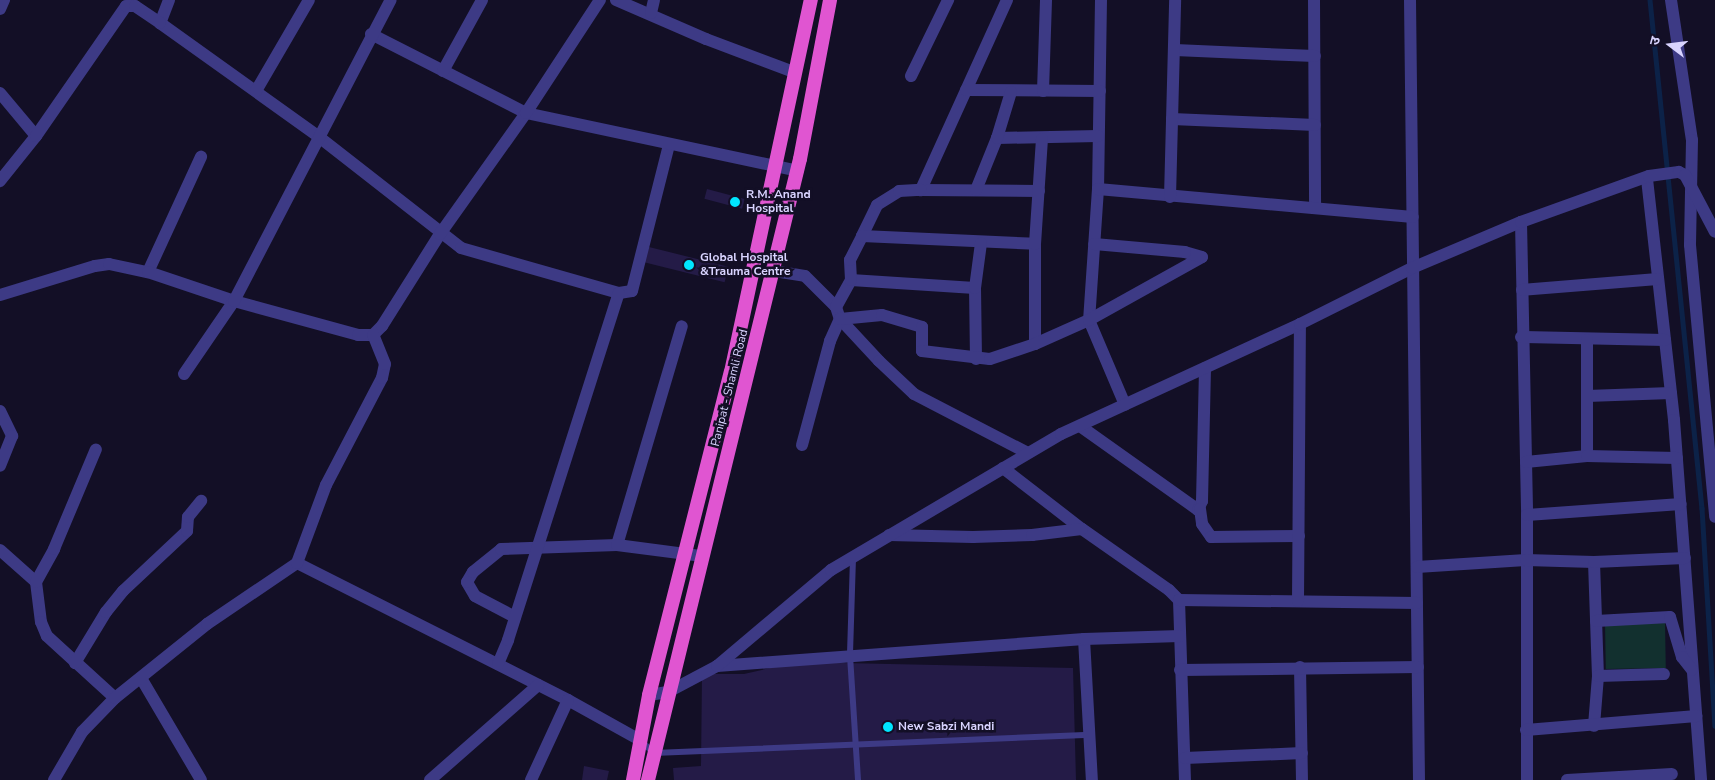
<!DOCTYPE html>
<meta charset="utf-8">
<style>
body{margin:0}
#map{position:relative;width:1715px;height:780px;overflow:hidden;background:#130f26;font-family:"Nunito Sans","Noto Sans Devanagari",sans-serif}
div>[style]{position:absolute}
.green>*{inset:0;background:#12302f;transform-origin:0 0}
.stream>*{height:4.5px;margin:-2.25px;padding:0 2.25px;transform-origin:2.25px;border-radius:2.25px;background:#0c2248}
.building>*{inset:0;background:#241b47;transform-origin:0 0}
.service>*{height:6px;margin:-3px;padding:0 3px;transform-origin:3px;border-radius:3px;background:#3d3a85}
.minor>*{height:12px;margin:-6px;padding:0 6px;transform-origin:6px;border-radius:6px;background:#3d3a85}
.trunk>*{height:14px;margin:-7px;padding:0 7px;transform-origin:7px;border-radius:7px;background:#e055d1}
.dots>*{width:14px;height:14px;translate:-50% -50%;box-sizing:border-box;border:2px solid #130f26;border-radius:50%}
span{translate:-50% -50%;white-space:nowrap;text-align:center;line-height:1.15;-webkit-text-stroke:5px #130f26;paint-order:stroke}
.poi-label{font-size:12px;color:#d9d4ff;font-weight:700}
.left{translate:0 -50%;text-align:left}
.street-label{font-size:12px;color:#d9d4ff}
.north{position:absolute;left:1645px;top:20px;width:50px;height:50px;-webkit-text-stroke:4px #130f26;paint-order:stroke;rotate:285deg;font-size:14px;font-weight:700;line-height:20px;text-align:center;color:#d9d4ff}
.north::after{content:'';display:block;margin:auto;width:18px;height:22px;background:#d9d4ff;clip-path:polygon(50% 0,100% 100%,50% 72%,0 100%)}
</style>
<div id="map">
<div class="green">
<div style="left:1665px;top:623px;width:45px;height:60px;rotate:89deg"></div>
</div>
<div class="stream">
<div style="left:1650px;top:0;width:511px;rotate:84.16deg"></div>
<div style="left:1702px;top:508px;width:218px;rotate:86.6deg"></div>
</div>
<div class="building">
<div style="left:707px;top:189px;width:39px;height:10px;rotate:15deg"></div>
<div style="left:645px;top:246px;width:86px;height:16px;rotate:14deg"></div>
<div style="clip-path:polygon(796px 662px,1073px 668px,1076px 780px,674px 780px,673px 768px,701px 766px,702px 674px,744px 674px)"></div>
<div style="clip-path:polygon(584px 766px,609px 771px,607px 780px,582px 780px)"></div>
</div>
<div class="service">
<div style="left:853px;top:558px;width:98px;rotate:91.8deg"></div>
<div style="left:850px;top:656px;width:124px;rotate:86.3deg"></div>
<div style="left:641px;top:741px;width:18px;rotate:43deg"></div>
<div style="left:654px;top:753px;width:437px;rotate:-2.4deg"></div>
</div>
<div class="minor">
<div style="left:169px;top:0;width:25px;rotate:111deg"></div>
<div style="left:160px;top:23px;width:196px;rotate:35.6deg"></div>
<div style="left:319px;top:137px;width:180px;rotate:38deg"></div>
<div style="left:461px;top:248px;width:164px;rotate:15.9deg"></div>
<div style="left:619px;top:293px;width:13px;rotate:-9deg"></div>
<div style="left:632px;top:291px;width:151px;rotate:-75.8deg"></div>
<div style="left:616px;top:0;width:98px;rotate:23.4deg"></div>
<div style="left:706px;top:39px;width:94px;rotate:20.6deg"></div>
<div style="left:1007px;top:0;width:209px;rotate:114.4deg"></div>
<div style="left:921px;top:190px;width:118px;rotate:0.5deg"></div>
<div style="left:1101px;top:0;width:189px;rotate:90.9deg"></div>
<div style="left:1098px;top:189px;width:131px;rotate:93.9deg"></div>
<div style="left:1089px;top:320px;width:92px;rotate:67deg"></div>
<div style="left:1314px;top:0;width:208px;rotate:89.7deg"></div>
<div style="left:1410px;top:0;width:780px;rotate:89.34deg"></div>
<div style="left:1671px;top:0;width:142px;rotate:81.5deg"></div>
<div style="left:1692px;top:140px;width:105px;rotate:91.1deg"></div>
<div style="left:1690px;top:245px;width:273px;rotate:84.7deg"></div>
<div style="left:0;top:9px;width:10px;rotate:-66deg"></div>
<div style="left:651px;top:13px;width:13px;rotate:-77deg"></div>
<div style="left:371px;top:34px;width:174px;rotate:27deg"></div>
<div style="left:526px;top:113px;width:278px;rotate:12deg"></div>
<div style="left:1175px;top:50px;width:140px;rotate:2.5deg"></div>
<div style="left:443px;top:71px;width:81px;rotate:-61.2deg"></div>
<div style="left:911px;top:76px;width:85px;rotate:-64deg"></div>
<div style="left:966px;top:90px;width:134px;rotate:0.4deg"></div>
<div style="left:256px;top:91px;width:105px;rotate:-59.8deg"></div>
<div style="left:1043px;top:91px;width:91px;rotate:-88.1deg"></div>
<div style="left:0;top:93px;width:56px;rotate:50.1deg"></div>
<div style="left:36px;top:136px;width:58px;rotate:128.7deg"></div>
<div style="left:1172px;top:119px;width:143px;rotate:2.4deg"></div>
<div style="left:36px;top:136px;width:158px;rotate:-55.3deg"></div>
<div style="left:126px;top:6px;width:9px"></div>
<div style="left:135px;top:6px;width:30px;rotate:34deg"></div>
<div style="left:997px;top:138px;width:101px;rotate:-1.1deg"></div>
<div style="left:1647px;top:179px;width:243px;rotate:83.6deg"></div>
<div style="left:1674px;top:420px;width:361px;rotate:85.7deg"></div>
<div style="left:1098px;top:189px;width:316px;rotate:5.1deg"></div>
<div style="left:976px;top:190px;width:56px;rotate:-68deg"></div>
<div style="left:997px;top:138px;width:48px;rotate:-73.1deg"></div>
<div style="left:1170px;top:197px;width:197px;rotate:-88.5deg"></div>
<div style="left:1521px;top:222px;width:293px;rotate:88.8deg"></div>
<div style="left:1527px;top:515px;width:265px;rotate:90deg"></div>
<div style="left:862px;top:236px;width:34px;rotate:-64deg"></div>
<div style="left:877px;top:205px;width:26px;rotate:-32deg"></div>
<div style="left:899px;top:191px;width:22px;rotate:-3deg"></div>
<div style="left:774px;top:271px;width:31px;rotate:9deg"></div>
<div style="left:805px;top:276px;width:44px;rotate:45deg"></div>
<div style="left:836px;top:307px;width:13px;rotate:72deg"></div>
<div style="left:840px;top:319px;width:57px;rotate:47.1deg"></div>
<div style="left:879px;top:361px;width:48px;rotate:43.3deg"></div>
<div style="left:914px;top:394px;width:128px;rotate:27.4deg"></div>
<div style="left:148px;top:272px;width:127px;rotate:-65.3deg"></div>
<div style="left:851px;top:280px;width:124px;rotate:3.7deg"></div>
<div style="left:1522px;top:290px;width:136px;rotate:-4.6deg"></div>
<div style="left:0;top:295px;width:99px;rotate:-17deg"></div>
<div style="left:95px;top:266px;width:14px;rotate:-8deg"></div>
<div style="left:109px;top:264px;width:40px;rotate:12deg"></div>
<div style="left:148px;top:272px;width:91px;rotate:18.6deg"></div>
<div style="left:234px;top:301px;width:129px;rotate:15.3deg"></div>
<div style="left:358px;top:335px;width:15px"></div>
<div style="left:373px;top:335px;width:13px;rotate:-45deg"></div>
<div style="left:382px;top:326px;width:109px;rotate:-57.8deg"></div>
<div style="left:440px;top:234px;width:148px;rotate:-54.6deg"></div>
<div style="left:526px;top:113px;width:135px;rotate:-56.8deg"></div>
<div style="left:836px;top:307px;width:31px;rotate:-61deg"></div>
<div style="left:851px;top:280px;width:20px;rotate:-93deg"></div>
<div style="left:850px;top:260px;width:27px;rotate:-63deg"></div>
<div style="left:862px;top:236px;width:173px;rotate:2.6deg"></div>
<div style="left:1521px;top:337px;width:144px;rotate:1.2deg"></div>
<div style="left:1035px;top:344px;width:100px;rotate:-90deg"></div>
<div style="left:1035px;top:244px;width:105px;rotate:-86.2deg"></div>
<div style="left:976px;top:359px;width:71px;rotate:-90.8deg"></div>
<div style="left:975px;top:288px;width:45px;rotate:-82.4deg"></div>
<div style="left:184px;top:374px;width:88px;rotate:-55.6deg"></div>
<div style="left:234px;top:301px;width:339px;rotate:-62.5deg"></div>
<div style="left:1587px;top:396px;width:84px;rotate:-2deg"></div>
<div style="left:0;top:411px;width:28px;rotate:64deg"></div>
<div style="left:12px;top:436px;width:32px;rotate:112deg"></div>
<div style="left:1080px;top:426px;width:145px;rotate:35.4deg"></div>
<div style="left:1198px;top:510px;width:10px;rotate:-66deg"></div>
<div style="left:1202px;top:501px;width:133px;rotate:-88.7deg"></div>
<div style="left:802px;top:445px;width:108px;rotate:-74.9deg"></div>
<div style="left:830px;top:341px;width:24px;rotate:-66deg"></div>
<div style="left:840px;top:319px;width:42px;rotate:-5.4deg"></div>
<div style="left:882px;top:315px;width:42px;rotate:16.7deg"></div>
<div style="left:922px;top:327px;width:24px;rotate:90deg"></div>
<div style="left:922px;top:351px;width:68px;rotate:6.7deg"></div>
<div style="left:990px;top:359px;width:47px;rotate:-18.4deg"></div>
<div style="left:1035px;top:344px;width:59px;rotate:-24deg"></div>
<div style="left:1089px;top:320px;width:129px;rotate:-29.1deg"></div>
<div style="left:1202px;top:257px;width:18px;rotate:-164deg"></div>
<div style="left:1185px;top:252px;width:91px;rotate:-175deg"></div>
<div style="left:1587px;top:456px;width:116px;rotate:-90deg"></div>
<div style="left:1526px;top:462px;width:61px;rotate:-5.6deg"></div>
<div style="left:1587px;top:456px;width:90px;rotate:1.3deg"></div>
<div style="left:1003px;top:468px;width:100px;rotate:37.7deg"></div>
<div style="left:1082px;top:529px;width:106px;rotate:35deg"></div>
<div style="left:1169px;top:590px;width:14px;rotate:45deg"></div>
<div style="left:1179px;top:600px;width:180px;rotate:88.1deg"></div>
<div style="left:1200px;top:509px;width:15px;rotate:82deg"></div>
<div style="left:1202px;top:524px;width:16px;rotate:55deg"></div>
<div style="left:1211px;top:537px;width:88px;rotate:-0.7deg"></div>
<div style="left:1527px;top:515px;width:154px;rotate:-4.1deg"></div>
<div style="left:889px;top:535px;width:84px;rotate:1.4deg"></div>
<div style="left:973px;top:537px;width:59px;rotate:-1.9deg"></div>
<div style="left:1032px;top:535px;width:50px;rotate:-6.8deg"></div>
<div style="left:617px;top:545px;width:228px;rotate:-73.5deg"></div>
<div style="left:0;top:550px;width:48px;rotate:41.6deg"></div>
<div style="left:36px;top:582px;width:40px;rotate:82.9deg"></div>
<div style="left:41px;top:622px;width:15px;rotate:67deg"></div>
<div style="left:47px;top:636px;width:92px;rotate:42.4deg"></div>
<div style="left:1594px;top:562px;width:114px;rotate:88deg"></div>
<div style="left:1598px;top:676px;width:50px;rotate:94.6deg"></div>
<div style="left:297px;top:563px;width:304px;rotate:26.8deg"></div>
<div style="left:568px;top:700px;width:82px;rotate:29.1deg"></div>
<div style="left:1417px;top:567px;width:109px;rotate:-3.7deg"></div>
<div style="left:1526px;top:560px;width:68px;rotate:1.7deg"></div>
<div style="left:1594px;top:562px;width:91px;rotate:-2.5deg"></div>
<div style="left:36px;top:582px;width:38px;rotate:-61deg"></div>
<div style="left:54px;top:549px;width:108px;rotate:-67.2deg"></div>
<div style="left:1179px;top:600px;width:238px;rotate:0.7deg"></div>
<div style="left:1298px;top:601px;width:277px;rotate:-89.6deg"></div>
<div style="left:515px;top:617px;width:45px;rotate:-152.3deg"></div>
<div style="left:475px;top:596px;width:16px;rotate:-120deg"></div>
<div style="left:467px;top:582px;width:12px;rotate:-59deg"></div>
<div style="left:473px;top:572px;width:36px;rotate:-39deg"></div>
<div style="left:501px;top:549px;width:116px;rotate:-2deg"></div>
<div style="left:617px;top:545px;width:86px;rotate:7.4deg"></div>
<div style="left:1596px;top:621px;width:74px;rotate:-3.1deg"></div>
<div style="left:1670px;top:617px;width:42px;rotate:73.3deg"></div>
<div style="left:1682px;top:657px;width:16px;rotate:52deg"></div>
<div style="left:1084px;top:639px;width:141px;rotate:86.8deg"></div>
<div style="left:75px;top:663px;width:60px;rotate:-58.7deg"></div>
<div style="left:106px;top:612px;width:27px;rotate:-51deg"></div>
<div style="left:123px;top:591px;width:88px;rotate:-43.2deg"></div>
<div style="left:187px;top:531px;width:14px;rotate:-86deg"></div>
<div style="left:188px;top:517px;width:21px;rotate:-51deg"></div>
<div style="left:498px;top:664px;width:26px;rotate:-67deg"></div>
<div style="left:508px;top:640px;width:364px;rotate:-72.3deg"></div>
<div style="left:717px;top:666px;width:368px;rotate:-4.2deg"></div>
<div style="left:1084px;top:639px;width:96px;rotate:-1.8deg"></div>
<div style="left:1300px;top:667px;width:113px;rotate:89deg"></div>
<div style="left:1180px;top:670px;width:238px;rotate:-0.7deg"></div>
<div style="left:1598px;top:676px;width:66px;rotate:-1.7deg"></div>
<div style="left:141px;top:678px;width:118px;rotate:59.5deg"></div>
<div style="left:649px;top:695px;width:19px;rotate:-9deg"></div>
<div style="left:668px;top:692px;width:55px;rotate:-28deg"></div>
<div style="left:717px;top:666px;width:149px;rotate:-40.1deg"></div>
<div style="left:831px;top:570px;width:267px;rotate:-30.6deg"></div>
<div style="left:1061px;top:434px;width:263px;rotate:-24.7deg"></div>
<div style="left:1300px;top:324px;width:125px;rotate:-26.6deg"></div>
<div style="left:1412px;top:268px;width:118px;rotate:-22.9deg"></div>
<div style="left:1521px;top:222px;width:136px;rotate:-19.8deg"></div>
<div style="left:1649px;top:176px;width:30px;rotate:-8deg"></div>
<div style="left:1679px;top:172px;width:7px;rotate:27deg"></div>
<div style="left:1685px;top:175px;width:64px;rotate:62.2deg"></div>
<div style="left:1526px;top:730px;width:171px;rotate:-4.7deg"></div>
<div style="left:1185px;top:758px;width:117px;rotate:-2.4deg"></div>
<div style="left:54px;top:780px;width:56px;rotate:-59.7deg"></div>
<div style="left:82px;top:732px;width:47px;rotate:-45.9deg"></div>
<div style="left:115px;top:698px;width:118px;rotate:-38.8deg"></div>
<div style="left:207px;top:624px;width:109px;rotate:-34.1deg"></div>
<div style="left:297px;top:563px;width:83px;rotate:-69.6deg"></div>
<div style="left:326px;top:485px;width:121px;rotate:-62.4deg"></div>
<div style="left:382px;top:378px;width:14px;rotate:-78deg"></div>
<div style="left:385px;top:364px;width:31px;rotate:-112deg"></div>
<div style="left:430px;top:780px;width:144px;rotate:-41.3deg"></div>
<div style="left:531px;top:780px;width:88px;rotate:-65.2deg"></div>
<div style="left:1567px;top:780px;width:105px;rotate:-3.3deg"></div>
</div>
<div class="trunk">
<div style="left:633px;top:780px;width:86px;rotate:-79.3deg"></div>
<div style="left:649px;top:695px;width:333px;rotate:-75.8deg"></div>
<div style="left:731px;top:372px;width:381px;rotate:-77.9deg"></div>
<div style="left:648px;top:780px;width:639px;rotate:-76.25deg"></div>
<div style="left:800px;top:159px;width:162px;rotate:-79.3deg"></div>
</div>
<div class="dots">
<div style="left:735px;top:202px;background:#00e5ff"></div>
<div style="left:689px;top:265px;background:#00e5ff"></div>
<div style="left:888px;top:727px;background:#00e5ff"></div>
</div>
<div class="poi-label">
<span class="left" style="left:746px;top:202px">R.M. Anand<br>Hospital</span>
<span class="left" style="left:700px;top:265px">Global Hospital<br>&amp;Trauma Centre</span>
<span class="left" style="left:898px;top:727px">New Sabzi Mandi</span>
</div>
<div class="street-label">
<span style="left:730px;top:388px;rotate:-76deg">Panipat - Shamli Road</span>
</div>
<div class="north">उ</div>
</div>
